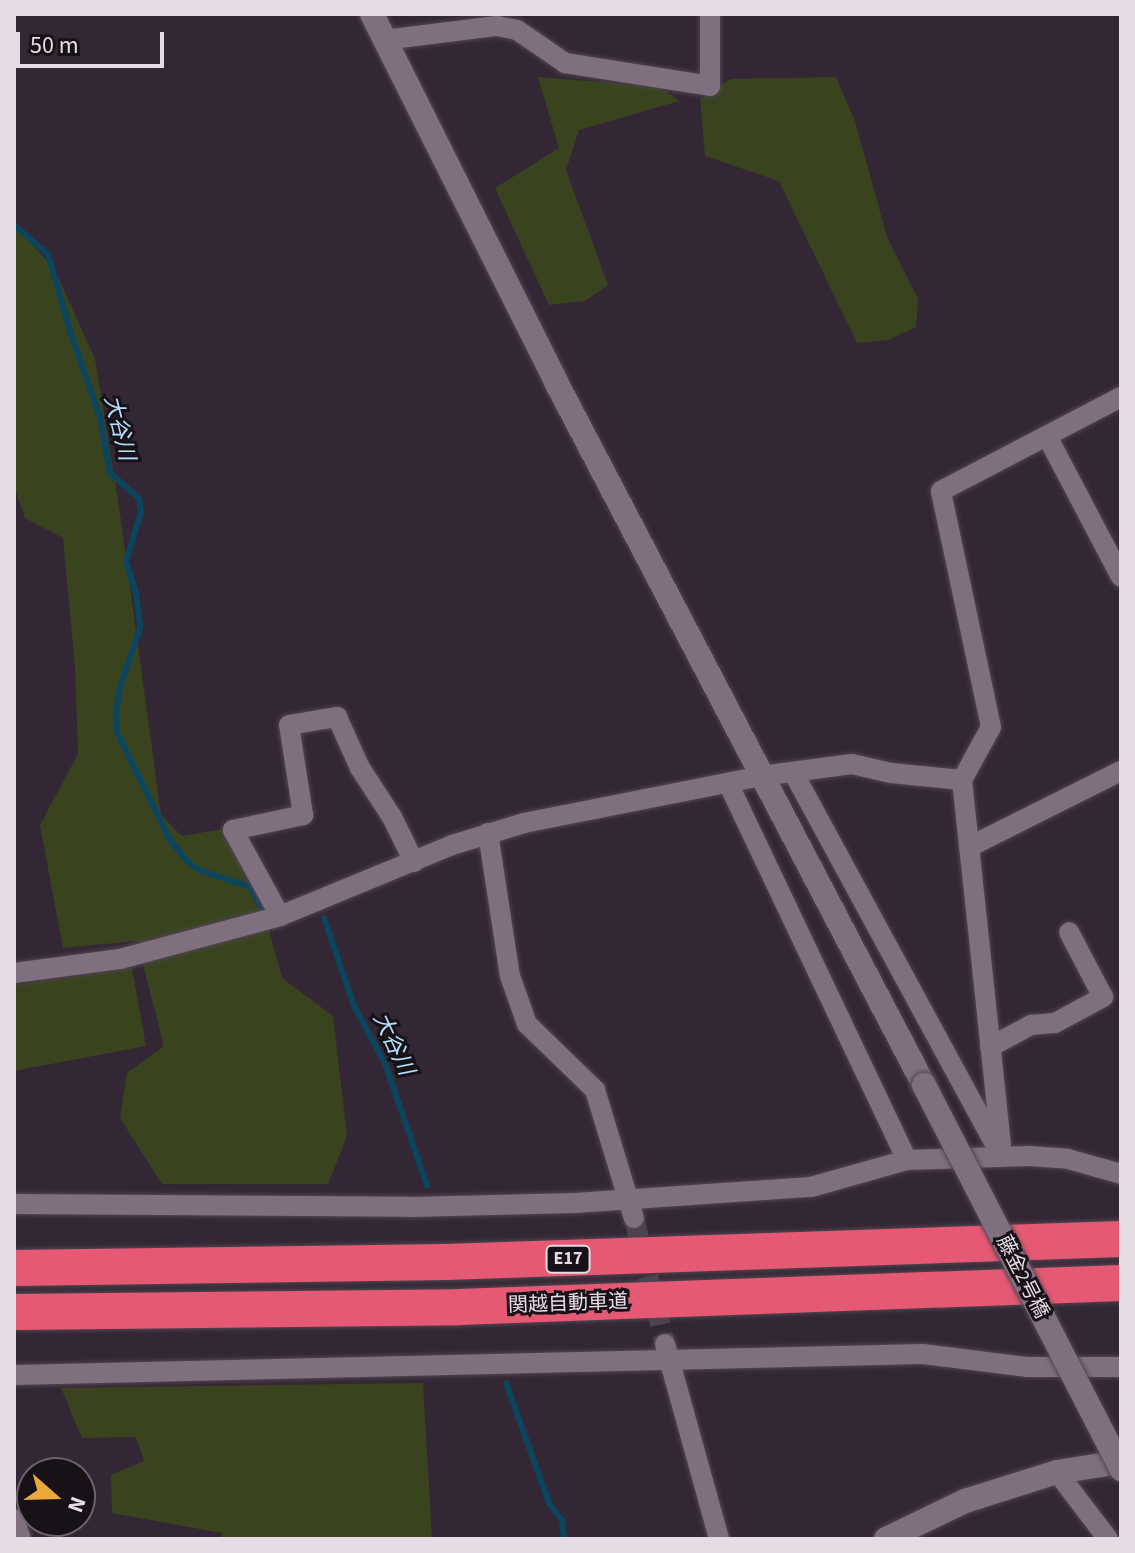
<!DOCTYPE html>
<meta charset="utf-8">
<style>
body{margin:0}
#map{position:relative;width:1135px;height:1553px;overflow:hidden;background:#342735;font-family:"Source Sans 3","Noto Sans JP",sans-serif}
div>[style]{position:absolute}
.green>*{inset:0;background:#39441f}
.stream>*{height:6px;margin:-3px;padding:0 3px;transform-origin:3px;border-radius:3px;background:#0c455e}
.minor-tunnel>*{height:20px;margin-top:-10px;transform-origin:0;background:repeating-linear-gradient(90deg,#4f424f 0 20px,transparent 0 30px)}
.roads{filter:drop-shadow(0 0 2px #504550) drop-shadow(0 0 2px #504550)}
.minor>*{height:20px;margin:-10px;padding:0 10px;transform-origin:10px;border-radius:10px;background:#7f6f7f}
.tertiary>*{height:24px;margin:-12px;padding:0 12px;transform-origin:12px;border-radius:12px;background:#7f6f7f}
.motorway>*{height:36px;margin:-18px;padding:0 18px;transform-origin:18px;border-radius:18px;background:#e65974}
.bridges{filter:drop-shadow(0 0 2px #504550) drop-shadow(0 0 2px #504550)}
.tertiary-bridge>*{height:24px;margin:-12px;padding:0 12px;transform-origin:12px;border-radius:12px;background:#7f6f7f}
span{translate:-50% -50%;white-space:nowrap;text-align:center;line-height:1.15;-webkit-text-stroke:6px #181218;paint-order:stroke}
.shield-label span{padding:2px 6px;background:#181218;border:2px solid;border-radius:6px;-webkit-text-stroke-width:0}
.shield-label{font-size:18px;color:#e5dce5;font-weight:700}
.street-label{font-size:20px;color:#e5dce5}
.water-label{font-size:22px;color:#b3e1fb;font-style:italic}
.frame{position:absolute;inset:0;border:16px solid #e5dce5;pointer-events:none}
.north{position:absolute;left:16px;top:1457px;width:80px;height:80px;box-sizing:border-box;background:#181218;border:2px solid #6a636a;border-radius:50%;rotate:110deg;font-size:22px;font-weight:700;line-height:32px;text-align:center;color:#e5dce5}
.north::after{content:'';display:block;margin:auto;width:28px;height:36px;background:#eca93b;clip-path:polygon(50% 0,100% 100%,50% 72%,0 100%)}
.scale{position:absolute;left:16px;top:32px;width:148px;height:36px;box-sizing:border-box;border:4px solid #e5dce5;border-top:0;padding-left:10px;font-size:24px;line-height:28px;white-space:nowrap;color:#e5dce5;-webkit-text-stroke:6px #181218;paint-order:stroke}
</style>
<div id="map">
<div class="green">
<div style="clip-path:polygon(538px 77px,661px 87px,679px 101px,579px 130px,566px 170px,608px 285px,585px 301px,549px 305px,495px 188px,559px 148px)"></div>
<div style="clip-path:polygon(836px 77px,855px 121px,887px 237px,918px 299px,916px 327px,888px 340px,857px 343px,779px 181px,705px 156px,700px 99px,731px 79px)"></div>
<div style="clip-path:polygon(14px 224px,55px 270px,95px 359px,119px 506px,161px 815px,182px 836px,223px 829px,258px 889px,282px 978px,333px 1016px,347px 1136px,328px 1184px,162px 1184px,120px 1118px,127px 1073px,164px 1046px,137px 941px,63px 948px,40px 825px,78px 754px,75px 666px,63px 538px,25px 518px,14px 486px)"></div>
<div style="clip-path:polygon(132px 968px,146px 1046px,14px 1071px,14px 985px)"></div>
<div style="clip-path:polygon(423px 1383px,432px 1539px,222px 1539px,222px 1533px,112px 1513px,111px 1475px,144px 1461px,136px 1437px,82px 1438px,61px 1388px)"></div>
</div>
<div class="stream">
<div style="left:14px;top:225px;width:45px;rotate:40.5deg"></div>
<div style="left:48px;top:254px;width:80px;rotate:74.1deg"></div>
<div style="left:70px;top:331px;width:91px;rotate:70.8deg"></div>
<div style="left:100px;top:417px;width:57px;rotate:79.9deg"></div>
<div style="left:110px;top:473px;width:38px;rotate:41deg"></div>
<div style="left:139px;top:498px;width:14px;rotate:82deg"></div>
<div style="left:141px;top:512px;width:51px;rotate:107deg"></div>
<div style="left:126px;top:561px;width:34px;rotate:73deg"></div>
<div style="left:136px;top:593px;width:35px;rotate:83deg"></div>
<div style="left:140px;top:628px;width:62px;rotate:108.7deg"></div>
<div style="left:120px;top:687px;width:25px;rotate:99deg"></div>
<div style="left:116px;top:712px;width:20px;rotate:87deg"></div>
<div style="left:117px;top:732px;width:120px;rotate:63.9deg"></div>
<div style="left:170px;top:840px;width:26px;rotate:51deg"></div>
<div style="left:186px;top:860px;width:16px;rotate:38deg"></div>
<div style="left:199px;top:870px;width:54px;rotate:18.4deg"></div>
<div style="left:250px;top:887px;width:31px;rotate:61deg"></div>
<div style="left:324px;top:918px;width:93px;rotate:71.2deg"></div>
<div style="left:354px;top:1006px;width:65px;rotate:61.5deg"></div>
<div style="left:385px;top:1063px;width:130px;rotate:71.1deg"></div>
<div style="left:506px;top:1383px;width:127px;rotate:70.3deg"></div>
<div style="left:549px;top:1503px;width:21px;rotate:53deg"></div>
<div style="left:562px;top:1520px;width:19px;rotate:84deg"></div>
</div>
<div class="minor-tunnel">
<div style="left:634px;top:1218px;width:130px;rotate:76.2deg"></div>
</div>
<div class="roads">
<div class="minor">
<div style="left:384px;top:40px;width:114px;rotate:-7.1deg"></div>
<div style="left:497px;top:26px;width:20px;rotate:11deg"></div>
<div style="left:517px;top:30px;width:58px;rotate:34.5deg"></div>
<div style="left:565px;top:63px;width:147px;rotate:9deg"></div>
<div style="left:710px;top:86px;width:72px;rotate:-90deg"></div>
<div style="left:1047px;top:436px;width:159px;rotate:62.3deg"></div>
<div style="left:793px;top:772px;width:438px;rotate:61.5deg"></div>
<div style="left:962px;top:780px;width:367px;rotate:83.9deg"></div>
<div style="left:728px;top:783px;width:417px;rotate:64.6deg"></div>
<div style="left:488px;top:833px;width:145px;rotate:81.3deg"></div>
<div style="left:510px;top:976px;width:51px;rotate:70.5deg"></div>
<div style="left:527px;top:1024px;width:95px;rotate:44.1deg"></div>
<div style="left:595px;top:1090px;width:134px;rotate:73.1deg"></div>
<div style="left:969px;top:847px;width:170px;rotate:-26.6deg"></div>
<div style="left:280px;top:916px;width:98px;rotate:-118.7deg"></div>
<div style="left:233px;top:830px;width:72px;rotate:-12.1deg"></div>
<div style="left:303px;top:815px;width:91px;rotate:-98.8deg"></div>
<div style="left:289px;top:725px;width:49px;rotate:-9.5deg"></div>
<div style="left:337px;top:717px;width:56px;rotate:65.7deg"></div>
<div style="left:360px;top:768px;width:59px;rotate:56.9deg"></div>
<div style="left:392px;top:817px;width:50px;rotate:63.9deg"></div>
<div style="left:14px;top:973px;width:107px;rotate:-7.5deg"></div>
<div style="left:120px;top:959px;width:166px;rotate:-15deg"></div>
<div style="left:280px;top:916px;width:186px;rotate:-22.4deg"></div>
<div style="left:452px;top:845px;width:75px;rotate:-17deg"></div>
<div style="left:524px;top:823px;width:242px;rotate:-11.2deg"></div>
<div style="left:761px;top:776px;width:92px;rotate:-7.5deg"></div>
<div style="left:852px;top:764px;width:40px;rotate:13deg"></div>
<div style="left:891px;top:773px;width:71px;rotate:5.6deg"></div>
<div style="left:962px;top:780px;width:60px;rotate:-61.3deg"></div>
<div style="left:991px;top:727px;width:241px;rotate:-102deg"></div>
<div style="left:941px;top:491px;width:203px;rotate:-27.6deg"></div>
<div style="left:990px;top:1047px;width:47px;rotate:-28.2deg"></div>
<div style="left:1031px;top:1025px;width:24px;rotate:-5deg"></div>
<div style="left:1055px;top:1023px;width:55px;rotate:-28.4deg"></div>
<div style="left:1103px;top:997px;width:73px;rotate:-117.6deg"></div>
<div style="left:14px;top:1204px;width:396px;rotate:0.4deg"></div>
<div style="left:410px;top:1207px;width:165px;rotate:-1.4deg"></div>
<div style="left:575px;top:1203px;width:237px;rotate:-3.9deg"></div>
<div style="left:811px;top:1187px;width:100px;rotate:-15.7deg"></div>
<div style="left:907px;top:1160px;width:122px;rotate:-1.9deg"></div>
<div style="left:1029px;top:1156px;width:39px;rotate:4deg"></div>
<div style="left:1068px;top:1159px;width:55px;rotate:15.8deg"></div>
<div style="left:665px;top:1344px;width:202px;rotate:74.5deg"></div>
<div style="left:14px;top:1375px;width:909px;rotate:-1.32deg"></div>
<div style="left:923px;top:1354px;width:106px;rotate:7.1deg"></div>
<div style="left:1028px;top:1367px;width:93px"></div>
<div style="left:1057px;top:1472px;width:84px;rotate:52.7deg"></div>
<div style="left:14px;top:1519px;width:21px;rotate:71deg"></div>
</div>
<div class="tertiary">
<div style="left:372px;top:14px;width:411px;rotate:63.4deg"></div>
<div style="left:556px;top:382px;width:793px;rotate:62.37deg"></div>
<div style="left:886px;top:1539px;width:88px;rotate:-25.7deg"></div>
<div style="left:965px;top:1501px;width:96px;rotate:-17.5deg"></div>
<div style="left:1057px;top:1472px;width:65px;rotate:-8.9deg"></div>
</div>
<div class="motorway">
<div style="left:14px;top:1268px;width:432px;rotate:-0.8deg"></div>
<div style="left:446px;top:1262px;width:675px;rotate:-1.95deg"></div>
<div style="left:14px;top:1312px;width:445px;rotate:-0.6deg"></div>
<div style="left:459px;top:1307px;width:662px;rotate:-2.08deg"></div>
</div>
</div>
<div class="bridges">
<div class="tertiary-bridge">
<div style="left:924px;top:1085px;width:432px;rotate:62.8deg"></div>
</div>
</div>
<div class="shield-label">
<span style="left:568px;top:1259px">E17</span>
</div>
<div class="street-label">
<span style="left:1022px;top:1277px;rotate:63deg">藤金2号橋</span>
<span style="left:568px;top:1304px;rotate:-2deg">関越自動車道</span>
</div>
<div class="water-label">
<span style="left:119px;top:428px;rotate:76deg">大谷川</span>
<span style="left:393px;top:1044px;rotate:65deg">大谷川</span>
</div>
<div class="frame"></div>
<div class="north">N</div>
<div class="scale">50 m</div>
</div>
